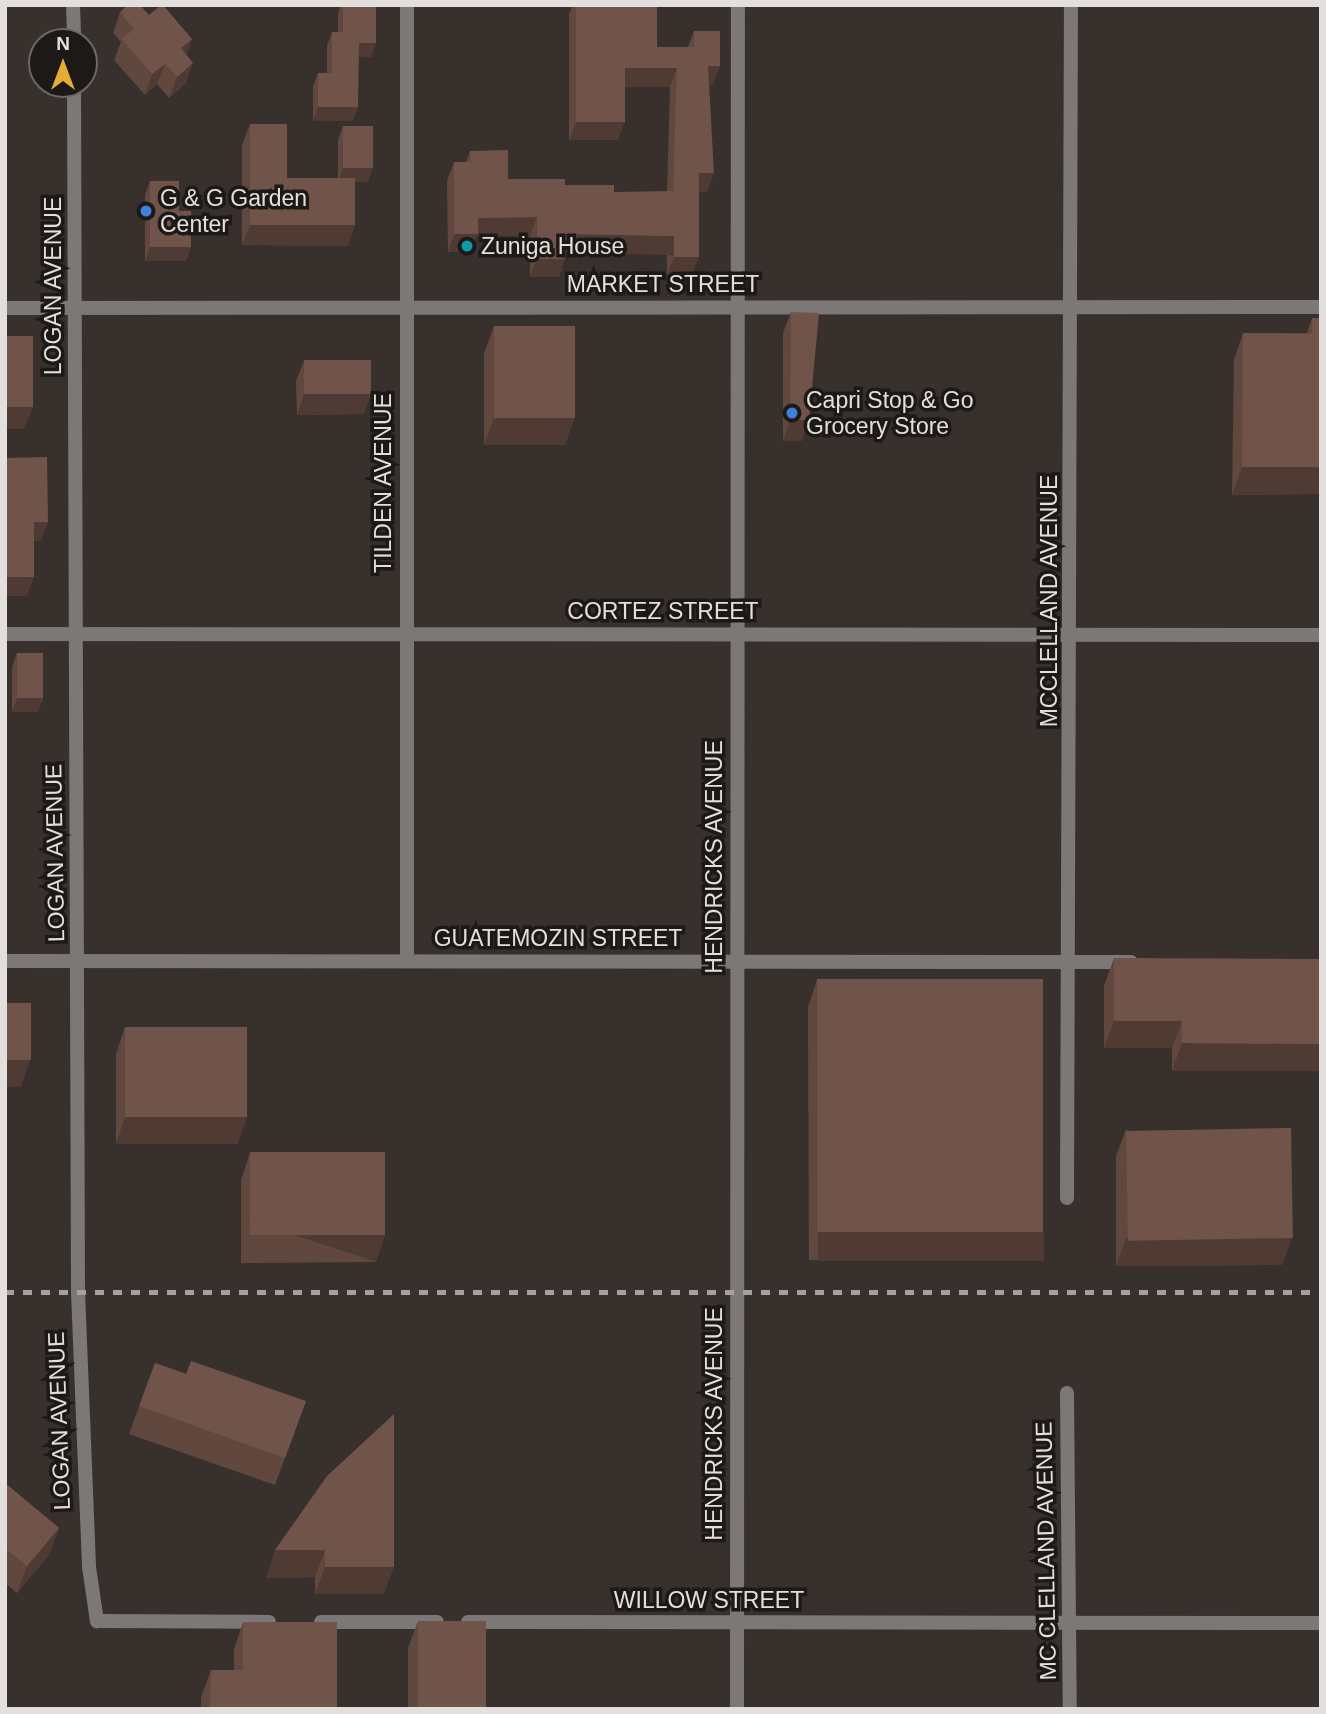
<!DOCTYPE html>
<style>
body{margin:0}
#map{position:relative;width:1326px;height:1714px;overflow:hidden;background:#37302d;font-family:Arial,sans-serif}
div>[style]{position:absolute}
.minor>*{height:14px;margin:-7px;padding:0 7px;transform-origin:7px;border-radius:7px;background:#7c7878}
.tertiary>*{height:14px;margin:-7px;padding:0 7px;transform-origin:7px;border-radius:7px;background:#7c7878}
.rail>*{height:5px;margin-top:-2.5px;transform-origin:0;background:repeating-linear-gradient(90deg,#a6a09e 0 9px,transparent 0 18px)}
.wall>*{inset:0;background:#61483f}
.shaded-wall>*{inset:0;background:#4f3b33;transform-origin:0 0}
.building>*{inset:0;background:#715449;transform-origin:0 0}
.dots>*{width:19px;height:19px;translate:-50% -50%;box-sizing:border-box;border:4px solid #1c1917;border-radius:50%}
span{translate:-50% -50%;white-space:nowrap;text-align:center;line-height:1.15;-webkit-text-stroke:7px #1c1917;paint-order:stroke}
.poi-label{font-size:23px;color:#e3dfdd}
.left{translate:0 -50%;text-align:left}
.street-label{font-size:23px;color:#e3dfdd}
.frame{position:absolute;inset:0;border:7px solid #e3dfdd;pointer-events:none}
.north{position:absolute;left:28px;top:28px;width:70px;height:70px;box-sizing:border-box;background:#1c1917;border:2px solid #6c6866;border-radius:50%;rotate:0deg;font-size:19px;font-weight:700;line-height:28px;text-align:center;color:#e3dfdd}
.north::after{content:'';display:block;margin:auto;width:24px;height:32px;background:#e5ad35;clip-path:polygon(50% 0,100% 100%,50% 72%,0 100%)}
</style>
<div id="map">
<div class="minor">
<div style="left:73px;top:5px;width:37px;rotate:88deg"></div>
<div style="left:74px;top:84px;width:1208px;rotate:89.81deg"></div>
<div style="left:78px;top:1292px;width:275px;rotate:87.7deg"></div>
<div style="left:89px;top:1567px;width:55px;rotate:81.6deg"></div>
<div style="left:97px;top:1621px;width:172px;rotate:0.3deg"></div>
<div style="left:5px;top:634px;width:1316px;rotate:0.04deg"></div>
<div style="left:5px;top:961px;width:1126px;rotate:0.05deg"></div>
<div style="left:407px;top:961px;width:956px;rotate:-90deg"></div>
<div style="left:1067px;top:1198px;width:1193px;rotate:-89.81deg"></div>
<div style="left:1067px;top:1393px;width:316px;rotate:89.5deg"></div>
<div style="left:321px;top:1622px;width:116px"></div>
<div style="left:468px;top:1622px;width:853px;rotate:0.07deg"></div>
<div style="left:737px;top:1709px;width:1704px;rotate:-89.97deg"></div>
</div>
<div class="tertiary">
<div style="left:5px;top:308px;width:1316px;rotate:-0.04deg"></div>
</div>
<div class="rail">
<div style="left:5px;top:1292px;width:1316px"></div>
</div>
<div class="wall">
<div style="clip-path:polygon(341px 5px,376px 5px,371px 57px,359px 57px,353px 121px,313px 121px,313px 87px,318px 73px,327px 73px,327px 46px,332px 32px,338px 32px,338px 13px)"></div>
<div style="clip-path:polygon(572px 5px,657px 5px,657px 47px,688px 47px,694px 31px,713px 85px,709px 85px,707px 192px,699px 192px,692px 275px,667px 275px,667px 254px,565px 252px,559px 277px,530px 277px,530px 236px,476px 236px,471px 252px,448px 252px,447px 181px,454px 162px,466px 162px,470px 151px,508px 179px,565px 185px,614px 192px,667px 192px,670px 87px,625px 87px,618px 140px,569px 140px,569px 14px)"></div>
<div style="clip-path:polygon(120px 12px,149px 15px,192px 39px,186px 55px,186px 83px,169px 98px,157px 84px,145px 95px,114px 60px,121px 42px,113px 33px)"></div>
<div style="clip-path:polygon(250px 124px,287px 178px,338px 178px,338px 140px,343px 126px,368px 182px,355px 182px,355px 225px,348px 246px,242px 245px,242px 145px)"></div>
<div style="clip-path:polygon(150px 181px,179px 211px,191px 247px,186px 261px,145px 261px,145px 195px)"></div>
<div style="clip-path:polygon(791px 312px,802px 441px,783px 441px,783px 333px)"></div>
<div style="clip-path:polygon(1312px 318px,1321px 318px,1321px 494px,1232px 495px,1234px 360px,1243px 333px,1307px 333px)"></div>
<div style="clip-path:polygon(494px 326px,565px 445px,484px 445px,484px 354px)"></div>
<div style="clip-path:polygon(304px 361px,371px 394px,363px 414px,297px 415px,296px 381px)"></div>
<div style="clip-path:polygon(17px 653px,43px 698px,38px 712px,12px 712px,12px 667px)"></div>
<div style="clip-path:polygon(1114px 958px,1320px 1071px,1172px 1071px,1172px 1048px,1104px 1048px,1104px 986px)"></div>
<div style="clip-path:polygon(817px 980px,1034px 1259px,809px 1260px,808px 1007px)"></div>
<div style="clip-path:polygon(125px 1027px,247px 1117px,237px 1144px,116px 1144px,116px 1054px)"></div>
<div style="clip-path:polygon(1126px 1129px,1282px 1265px,1116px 1266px,1116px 1156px)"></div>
<div style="clip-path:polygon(250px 1153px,376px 1262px,241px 1263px,241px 1180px)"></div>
<div style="clip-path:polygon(155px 1363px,186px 1374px,306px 1401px,275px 1485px,129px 1434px)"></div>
<div style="clip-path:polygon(327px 1476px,384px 1594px,315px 1594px,315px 1577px,266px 1578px)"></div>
<div style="clip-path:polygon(5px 1483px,59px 1528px,49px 1555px,17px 1593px,5px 1583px)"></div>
<div style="clip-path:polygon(418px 1621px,486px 1709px,408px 1709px,408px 1648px)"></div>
<div style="clip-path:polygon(243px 1622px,337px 1709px,201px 1709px,201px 1697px,211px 1670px,234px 1670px,234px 1649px)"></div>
</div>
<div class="shaded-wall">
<div style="clip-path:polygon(192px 39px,185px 60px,181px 48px)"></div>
<div style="clip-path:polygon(359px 43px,376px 43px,371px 57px,354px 57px)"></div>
<div style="clip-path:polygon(193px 63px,186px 83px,169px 98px,177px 77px)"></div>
<div style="clip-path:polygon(165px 64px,157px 84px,145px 95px,152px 74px)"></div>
<div style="clip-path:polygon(708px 66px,720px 66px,713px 85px,701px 85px)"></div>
<div style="clip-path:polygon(625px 68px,677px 68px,670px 87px,618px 87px)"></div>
<div style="clip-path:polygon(318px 107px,358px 107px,353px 121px,313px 121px)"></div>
<div style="clip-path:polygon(576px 122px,625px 122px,618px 140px,569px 140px)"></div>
<div style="clip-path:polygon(343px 168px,373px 168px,368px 182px,338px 182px)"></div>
<div style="clip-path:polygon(699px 173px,714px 173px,707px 192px,692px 192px)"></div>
<div style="clip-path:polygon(537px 217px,530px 236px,476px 236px,471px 252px,448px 252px,454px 234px,478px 218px)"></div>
<div style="clip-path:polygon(250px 225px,355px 225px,348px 246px,242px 245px)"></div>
<div style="left:565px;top:234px;width:109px;height:19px;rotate:1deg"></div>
<div style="clip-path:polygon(150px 247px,191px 247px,186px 261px,145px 261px)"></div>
<div style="clip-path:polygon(674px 257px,699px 257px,692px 275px,667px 275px)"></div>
<div style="clip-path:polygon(537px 259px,565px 259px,559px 277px,530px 277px)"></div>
<div style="clip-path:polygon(304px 394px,371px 394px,363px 414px,297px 415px)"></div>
<div style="clip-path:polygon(5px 407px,33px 407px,24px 429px,5px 429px)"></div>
<div style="clip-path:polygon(494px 418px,575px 418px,565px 445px,484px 445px)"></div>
<div style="clip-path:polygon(790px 420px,809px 420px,802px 441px,783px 441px)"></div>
<div style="clip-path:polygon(1242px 467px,1321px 467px,1321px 494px,1232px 495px)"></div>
<div style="clip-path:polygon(34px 522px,48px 522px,41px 541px,27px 541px)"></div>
<div style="clip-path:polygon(5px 577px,34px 577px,27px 596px,5px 596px)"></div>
<div style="clip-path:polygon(17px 698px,43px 698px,38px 712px,12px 712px)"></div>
<div style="clip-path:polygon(1114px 1021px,1182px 1021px,1172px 1048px,1104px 1048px)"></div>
<div style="clip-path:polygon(1182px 1043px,1321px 1044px,1321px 1069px,1320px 1071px,1172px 1071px)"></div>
<div style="clip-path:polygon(5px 1060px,30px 1060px,21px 1087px,5px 1087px)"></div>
<div style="clip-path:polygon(125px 1117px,247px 1117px,237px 1144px,116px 1144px)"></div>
<div style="left:818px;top:1232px;width:226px;height:29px"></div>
<div style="left:385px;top:1235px;width:28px;height:134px;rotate:108deg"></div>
<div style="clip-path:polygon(1126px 1238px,1292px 1238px,1282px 1265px,1116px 1266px)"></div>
<div style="clip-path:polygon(59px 1528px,49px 1555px,17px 1593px,27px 1566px)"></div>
<div style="clip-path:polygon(275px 1550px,325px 1550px,315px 1577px,266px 1578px)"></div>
<div style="clip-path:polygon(325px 1567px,394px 1567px,384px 1594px,315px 1594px)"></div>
</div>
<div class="building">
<div style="clip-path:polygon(128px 5px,140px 5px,149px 15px,161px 5px,163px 5px,192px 39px,181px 48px,193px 63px,177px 77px,165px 64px,152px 74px,122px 39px,134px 29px,120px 12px)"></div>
<div style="clip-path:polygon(343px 5px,376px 5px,376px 43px,359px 43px,358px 107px,318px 107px,318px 73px,332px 73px,332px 32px,343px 32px)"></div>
<div style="clip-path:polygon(576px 5px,657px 5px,657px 47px,694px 47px,694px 31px,720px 31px,720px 66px,708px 66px,714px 173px,699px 173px,699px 257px,674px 257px,674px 236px,565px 234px,565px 259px,537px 259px,537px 217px,478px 218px,478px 234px,454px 234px,454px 162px,471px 162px,470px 151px,508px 150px,508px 179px,565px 179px,565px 185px,614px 185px,614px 192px,673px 191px,677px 68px,625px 68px,625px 122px,576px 122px)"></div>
<div style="clip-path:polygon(250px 124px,287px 124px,287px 178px,355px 178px,355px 225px,250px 225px)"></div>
<div style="left:343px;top:126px;width:30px;height:42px"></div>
<div style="clip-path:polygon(150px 181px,179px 181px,179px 211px,191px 211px,191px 247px,150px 247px)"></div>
<div style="clip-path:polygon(791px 312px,819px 313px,809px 420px,790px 420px)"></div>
<div style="clip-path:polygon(1312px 318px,1321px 318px,1321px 467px,1242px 467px,1243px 333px,1312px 334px)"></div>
<div style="left:494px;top:326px;width:81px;height:92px"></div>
<div style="left:33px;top:336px;width:71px;height:28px;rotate:90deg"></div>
<div style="left:371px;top:360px;width:34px;height:67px;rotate:90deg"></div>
<div style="clip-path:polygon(47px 457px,48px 522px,34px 522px,34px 577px,5px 577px,5px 458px)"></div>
<div style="left:17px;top:653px;width:26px;height:45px"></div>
<div style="clip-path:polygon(1114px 958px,1321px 959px,1321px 1044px,1182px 1043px,1182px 1021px,1114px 1021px)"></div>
<div style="left:1043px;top:979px;width:253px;height:226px;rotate:90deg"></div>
<div style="left:5px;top:1003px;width:26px;height:57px"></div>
<div style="left:125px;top:1027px;width:122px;height:90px"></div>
<div style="left:1291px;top:1128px;width:110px;height:165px;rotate:89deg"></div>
<div style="left:385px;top:1152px;width:83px;height:135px;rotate:90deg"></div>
<div style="clip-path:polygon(191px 1361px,306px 1401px,285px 1458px,139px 1406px,155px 1363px,186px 1374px)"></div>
<div style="clip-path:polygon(394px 1414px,394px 1567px,325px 1567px,325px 1550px,275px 1550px,327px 1476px)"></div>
<div style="clip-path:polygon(5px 1483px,59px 1528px,27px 1566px,5px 1548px)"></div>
<div style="left:418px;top:1621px;width:68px;height:88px"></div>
<div style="clip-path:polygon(243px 1622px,337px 1622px,337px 1709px,210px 1709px,211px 1670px,243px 1670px)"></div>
</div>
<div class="dots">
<div style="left:146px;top:211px;background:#3f7fe0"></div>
<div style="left:467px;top:246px;background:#0f9aa8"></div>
<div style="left:792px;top:413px;background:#3f7fe0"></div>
</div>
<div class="poi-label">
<span class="left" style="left:160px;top:211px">G &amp; G Garden<br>Center</span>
<span class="left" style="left:481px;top:246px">Zuniga House</span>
<span class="left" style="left:806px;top:413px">Capri Stop &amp; Go<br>Grocery Store</span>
</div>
<div class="street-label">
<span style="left:663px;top:284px">MARKET STREET</span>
<span style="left:53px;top:286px;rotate:-90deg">LOGAN AVENUE</span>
<span style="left:383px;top:483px;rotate:-90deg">TILDEN AVENUE</span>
<span style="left:1049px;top:601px;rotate:-90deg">MCCLELLAND AVENUE</span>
<span style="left:663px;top:611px">CORTEZ STREET</span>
<span style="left:55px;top:853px;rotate:-91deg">LOGAN AVENUE</span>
<span style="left:714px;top:857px;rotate:-90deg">HENDRICKS AVENUE</span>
<span style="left:558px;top:938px">GUATEMOZIN STREET</span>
<span style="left:59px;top:1421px;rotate:-92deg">LOGAN AVENUE</span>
<span style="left:714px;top:1424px;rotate:-90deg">HENDRICKS AVENUE</span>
<span style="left:1046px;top:1551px;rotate:-91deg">MC CLELLAND AVENUE</span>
<span style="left:709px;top:1600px">WILLOW STREET</span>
</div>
<div class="frame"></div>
<div class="north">N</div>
</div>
